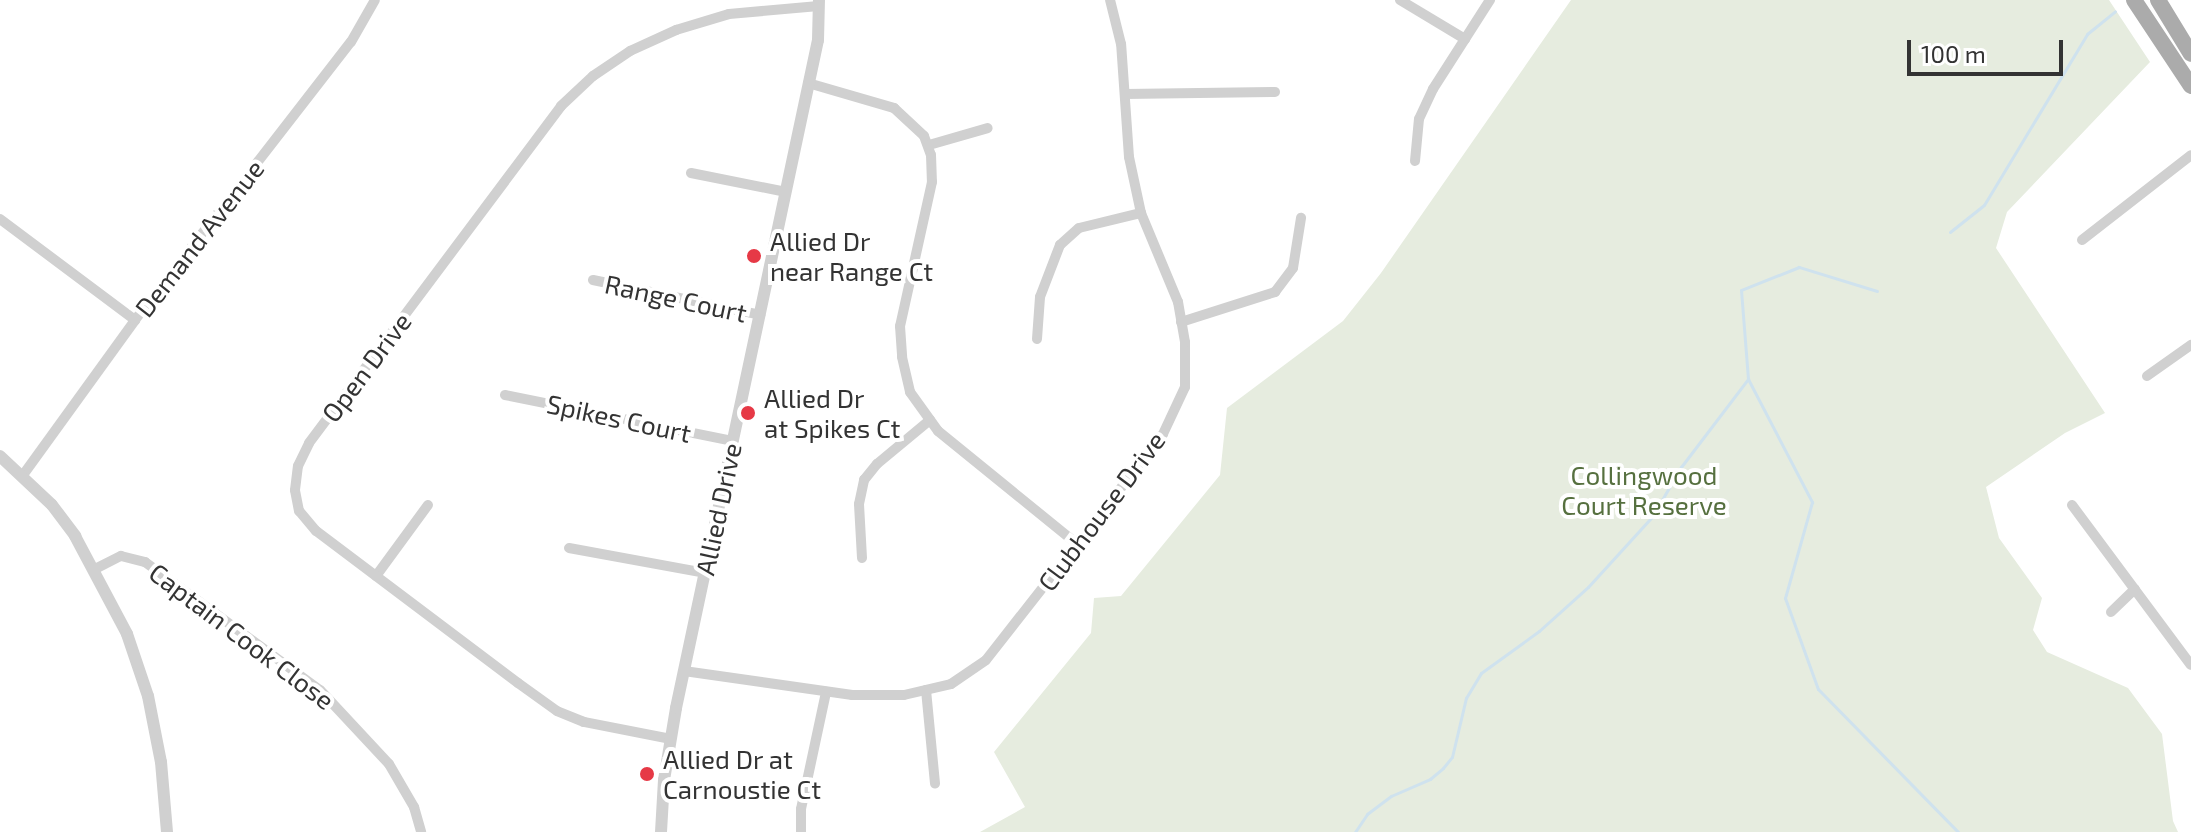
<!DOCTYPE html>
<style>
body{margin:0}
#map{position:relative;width:2191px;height:832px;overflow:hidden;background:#fff;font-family:"Exo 2",sans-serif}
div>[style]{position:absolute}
.green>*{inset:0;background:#e6ecdf}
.stream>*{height:3px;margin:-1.5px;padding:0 1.5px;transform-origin:1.5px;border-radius:1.5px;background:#cfe2ee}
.minor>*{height:10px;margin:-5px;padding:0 5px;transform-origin:5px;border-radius:5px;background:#d0d0d0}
.tertiary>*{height:12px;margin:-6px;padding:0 6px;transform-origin:6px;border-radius:6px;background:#d0d0d0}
.primary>*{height:16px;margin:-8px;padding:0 8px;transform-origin:8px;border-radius:8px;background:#ababab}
.dots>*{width:22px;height:22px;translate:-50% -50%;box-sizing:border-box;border:4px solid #fff;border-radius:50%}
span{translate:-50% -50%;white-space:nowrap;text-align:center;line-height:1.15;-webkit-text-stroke:8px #fff;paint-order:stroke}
.street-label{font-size:26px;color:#333}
.poi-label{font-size:26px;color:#333}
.left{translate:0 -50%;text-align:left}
.park-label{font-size:26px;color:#56703f}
.scale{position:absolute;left:1907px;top:40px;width:156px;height:36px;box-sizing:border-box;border:4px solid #333;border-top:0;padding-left:10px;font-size:24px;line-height:28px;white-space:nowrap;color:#333;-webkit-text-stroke:6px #fff;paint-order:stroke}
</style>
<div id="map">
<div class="green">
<div style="clip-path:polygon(1571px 0,2109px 0,2150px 62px,2007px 212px,1996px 248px,2105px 413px,2065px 433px,1986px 487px,1999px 538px,2042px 598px,2033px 630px,2047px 652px,2128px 688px,2162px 734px,2173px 821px,2178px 832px,980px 832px,1025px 807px,994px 752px,1091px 633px,1094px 598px,1121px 596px,1220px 475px,1227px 408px,1343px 321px,1381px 273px)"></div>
</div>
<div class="stream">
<div style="left:1950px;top:232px;width:43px;rotate:-38.5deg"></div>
<div style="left:1984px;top:205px;width:200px;rotate:-58.9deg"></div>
<div style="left:2087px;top:34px;width:36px;rotate:-39deg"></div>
<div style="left:1877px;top:291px;width:82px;rotate:-162.9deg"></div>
<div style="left:1799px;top:267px;width:62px;rotate:158.4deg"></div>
<div style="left:1741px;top:290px;width:89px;rotate:85.5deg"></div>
<div style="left:1748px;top:379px;width:139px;rotate:62.5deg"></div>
<div style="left:1812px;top:502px;width:100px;rotate:105.7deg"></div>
<div style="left:1785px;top:598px;width:97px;rotate:70.1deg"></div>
<div style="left:1818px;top:689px;width:200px;rotate:45.6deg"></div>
<div style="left:1355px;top:832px;width:22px;rotate:-56deg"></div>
<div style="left:1367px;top:814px;width:30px;rotate:-37deg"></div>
<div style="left:1391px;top:796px;width:43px;rotate:-23.6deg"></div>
<div style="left:1430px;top:779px;width:17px;rotate:-40deg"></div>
<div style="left:1443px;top:768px;width:14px;rotate:-51deg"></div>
<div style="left:1452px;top:757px;width:61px;rotate:-76.7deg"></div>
<div style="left:1466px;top:698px;width:29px;rotate:-59deg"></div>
<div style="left:1481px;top:673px;width:72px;rotate:-35.9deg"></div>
<div style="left:1539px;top:631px;width:66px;rotate:-41.9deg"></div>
<div style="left:1588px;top:587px;width:95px;rotate:-47.6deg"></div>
<div style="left:1652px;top:517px;width:58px;rotate:-59.9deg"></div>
<div style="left:1681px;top:467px;width:111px;rotate:-52.7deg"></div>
</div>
<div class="minor">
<div style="left:1400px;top:0;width:76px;rotate:31deg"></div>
<div style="left:808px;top:83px;width:90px;rotate:16.2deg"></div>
<div style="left:894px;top:108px;width:41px;rotate:43deg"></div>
<div style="left:924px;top:136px;width:20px;rotate:70deg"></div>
<div style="left:931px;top:155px;width:27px;rotate:88deg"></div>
<div style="left:932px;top:182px;width:148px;rotate:102.5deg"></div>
<div style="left:900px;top:326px;width:31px;rotate:86deg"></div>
<div style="left:902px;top:357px;width:36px;rotate:77deg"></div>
<div style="left:910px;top:392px;width:48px;rotate:54.3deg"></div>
<div style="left:938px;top:431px;width:179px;rotate:39.1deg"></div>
<div style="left:1125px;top:94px;width:150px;rotate:-0.8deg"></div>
<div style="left:929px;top:145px;width:61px;rotate:-16.1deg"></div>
<div style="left:1415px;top:161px;width:42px;rotate:-84.6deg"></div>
<div style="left:1419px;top:119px;width:33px;rotate:-65deg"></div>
<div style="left:1433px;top:89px;width:106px;rotate:-57.4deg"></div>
<div style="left:691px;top:173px;width:97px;rotate:11.3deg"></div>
<div style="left:0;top:219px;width:169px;rotate:36.8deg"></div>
<div style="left:2082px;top:240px;width:138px;rotate:-37.9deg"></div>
<div style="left:593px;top:280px;width:171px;rotate:11.8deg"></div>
<div style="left:1181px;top:322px;width:99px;rotate:-17.7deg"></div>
<div style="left:1275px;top:292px;width:30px;rotate:-53deg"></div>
<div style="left:1293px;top:268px;width:51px;rotate:-80.9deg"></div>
<div style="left:1037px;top:339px;width:42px;rotate:-85.9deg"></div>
<div style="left:1040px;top:297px;width:56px;rotate:-69deg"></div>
<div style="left:1060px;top:245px;width:25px;rotate:-42deg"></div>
<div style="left:1079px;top:228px;width:64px;rotate:-13.6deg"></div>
<div style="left:2147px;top:376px;width:54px;rotate:-35.2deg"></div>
<div style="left:505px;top:395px;width:233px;rotate:11.4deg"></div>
<div style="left:23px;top:475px;width:191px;rotate:-54.1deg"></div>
<div style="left:135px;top:320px;width:352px;rotate:-52.2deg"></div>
<div style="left:351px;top:42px;width:48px;rotate:-60.3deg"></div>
<div style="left:2072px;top:505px;width:199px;rotate:53.4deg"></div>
<div style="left:569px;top:548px;width:138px;rotate:10.4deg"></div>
<div style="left:862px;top:558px;width:54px;rotate:-93.2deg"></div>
<div style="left:859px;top:504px;width:25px;rotate:-78deg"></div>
<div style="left:864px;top:480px;width:21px;rotate:-51deg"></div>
<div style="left:877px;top:464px;width:69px;rotate:-39.7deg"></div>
<div style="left:95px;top:569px;width:29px;rotate:-27deg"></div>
<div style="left:121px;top:556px;width:25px;rotate:14deg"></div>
<div style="left:145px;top:562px;width:217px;rotate:36.2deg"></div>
<div style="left:320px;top:690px;width:101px;rotate:47deg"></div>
<div style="left:389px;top:764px;width:50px;rotate:59.8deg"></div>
<div style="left:414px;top:807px;width:26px;rotate:74deg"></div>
<div style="left:376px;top:576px;width:88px;rotate:-53.8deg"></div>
<div style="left:2111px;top:612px;width:33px;rotate:-44deg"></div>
<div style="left:684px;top:671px;width:170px;rotate:8.1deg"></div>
<div style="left:852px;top:695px;width:52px"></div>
<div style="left:904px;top:695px;width:48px;rotate:-13.2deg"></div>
<div style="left:951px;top:684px;width:42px;rotate:-34.4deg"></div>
<div style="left:986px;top:660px;width:287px;rotate:-51.9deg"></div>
<div style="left:1163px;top:434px;width:52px;rotate:-64.9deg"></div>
<div style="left:1185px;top:387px;width:45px;rotate:-90deg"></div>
<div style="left:1185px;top:342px;width:41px;rotate:-99.9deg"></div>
<div style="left:1178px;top:302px;width:96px;rotate:-112.6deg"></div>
<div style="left:1141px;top:213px;width:57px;rotate:-102.1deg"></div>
<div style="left:1129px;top:157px;width:113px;rotate:-94deg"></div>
<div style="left:1121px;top:44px;width:45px;rotate:-104deg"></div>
<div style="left:926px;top:690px;width:94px;rotate:84.5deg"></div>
<div style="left:671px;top:739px;width:89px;rotate:-168.9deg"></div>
<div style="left:584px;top:722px;width:29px;rotate:-158deg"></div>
<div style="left:557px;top:711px;width:48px;rotate:-144.3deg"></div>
<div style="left:518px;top:683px;width:253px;rotate:-143deg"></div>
<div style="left:316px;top:531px;width:26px;rotate:-130deg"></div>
<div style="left:299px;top:511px;width:21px;rotate:-101deg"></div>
<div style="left:295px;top:490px;width:24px;rotate:-83deg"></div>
<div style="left:298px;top:466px;width:25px;rotate:-64deg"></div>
<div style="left:309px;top:443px;width:421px;rotate:-53.2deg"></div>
<div style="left:561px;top:106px;width:44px;rotate:-43.2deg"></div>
<div style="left:593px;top:76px;width:45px;rotate:-34deg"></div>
<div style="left:630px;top:51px;width:51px;rotate:-24.5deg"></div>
<div style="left:676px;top:30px;width:55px;rotate:-16.8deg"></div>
<div style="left:729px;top:14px;width:90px;rotate:-5.1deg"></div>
<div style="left:801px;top:832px;width:23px;rotate:-90deg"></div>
<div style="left:801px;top:809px;width:120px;rotate:-77.9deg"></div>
</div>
<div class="tertiary">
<div style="left:0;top:456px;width:71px;rotate:43.3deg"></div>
<div style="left:52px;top:505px;width:39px;rotate:53deg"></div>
<div style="left:75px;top:536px;width:111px;rotate:62deg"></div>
<div style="left:127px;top:634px;width:65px;rotate:71.3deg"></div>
<div style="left:148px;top:696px;width:67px;rotate:78.9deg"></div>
<div style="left:161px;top:762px;width:70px;rotate:85.1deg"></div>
<div style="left:661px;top:832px;width:52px;rotate:-86.7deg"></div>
<div style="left:664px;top:780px;width:73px;rotate:-80.5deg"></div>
<div style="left:676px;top:708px;width:683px;rotate:-78deg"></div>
<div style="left:818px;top:40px;width:40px;rotate:-88.6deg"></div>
</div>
<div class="primary">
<div style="left:2134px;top:0;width:103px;rotate:56.5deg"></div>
<div style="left:2158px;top:0;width:63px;rotate:58.6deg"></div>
</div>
<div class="dots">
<div style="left:754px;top:256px;background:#e63946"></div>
<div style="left:748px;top:413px;background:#e63946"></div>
<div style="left:647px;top:774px;background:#e63946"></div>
</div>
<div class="street-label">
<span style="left:199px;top:238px;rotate:-52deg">Demand Avenue</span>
<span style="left:676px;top:298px;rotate:12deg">Range Court</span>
<span style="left:366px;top:367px;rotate:-53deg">Open Drive</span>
<span style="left:619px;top:418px;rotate:12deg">Spikes Court</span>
<span style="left:718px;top:509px;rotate:-78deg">Allied Drive</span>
<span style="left:1101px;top:511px;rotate:-53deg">Clubhouse Drive</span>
<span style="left:242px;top:636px;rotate:37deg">Captain Cook Close</span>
</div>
<div class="poi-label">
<span class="left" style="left:770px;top:256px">Allied Dr<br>near Range Ct</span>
<span class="left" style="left:764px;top:413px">Allied Dr<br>at Spikes Ct</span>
<span class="left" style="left:663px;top:774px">Allied Dr at<br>Carnoustie Ct</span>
</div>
<div class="park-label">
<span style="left:1644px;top:490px">Collingwood<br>Court Reserve</span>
</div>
<div class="scale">100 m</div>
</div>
